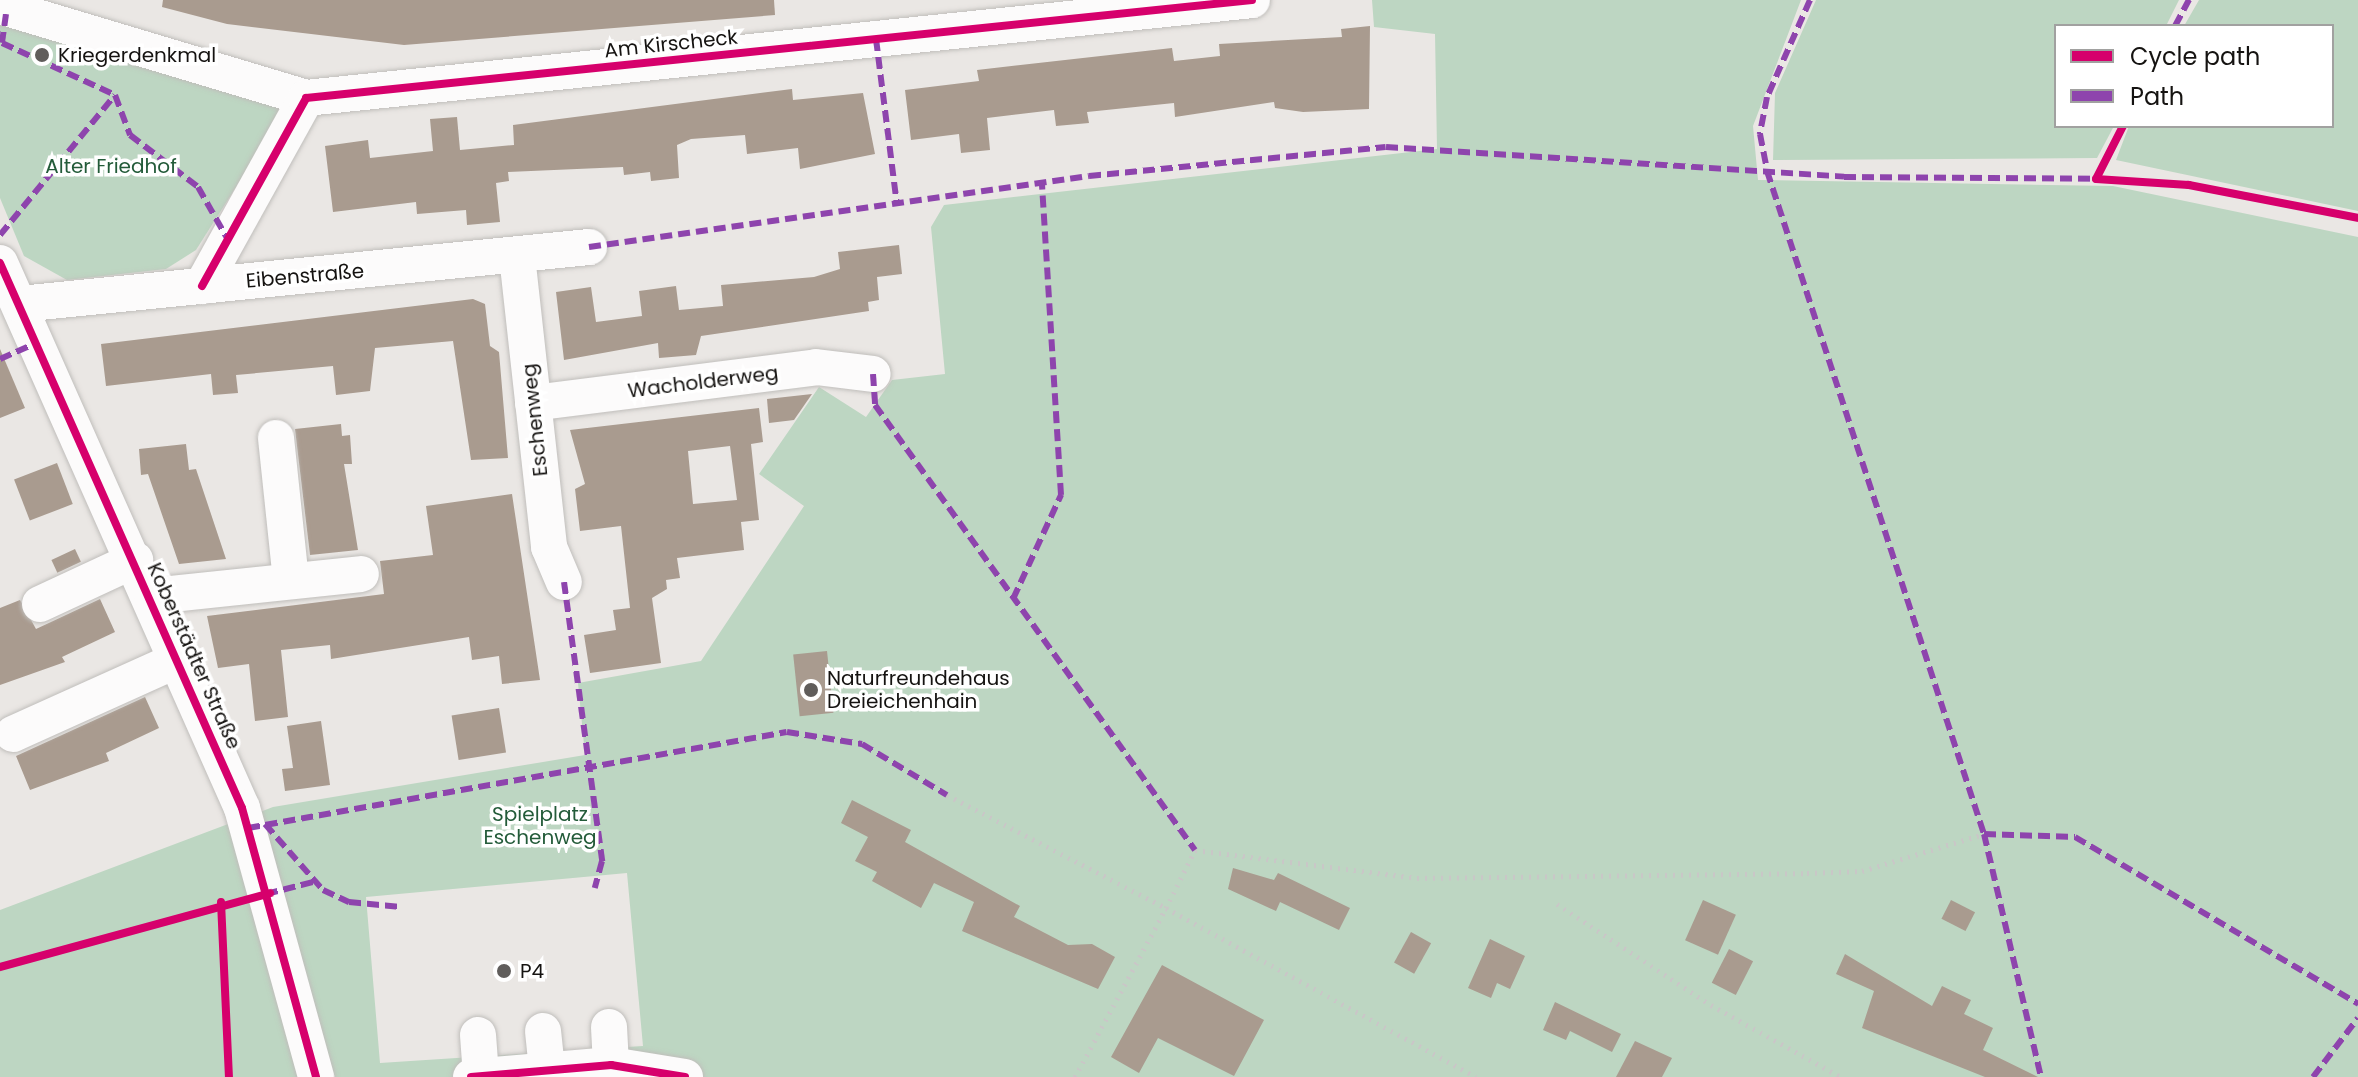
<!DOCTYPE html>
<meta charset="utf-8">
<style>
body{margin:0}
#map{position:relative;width:2358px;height:1077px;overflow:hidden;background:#eae7e4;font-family:Poppins,sans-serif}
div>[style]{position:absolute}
.green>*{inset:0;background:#bdd6c2}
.building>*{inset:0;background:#a99b8f;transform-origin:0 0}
.path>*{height:5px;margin-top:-2.5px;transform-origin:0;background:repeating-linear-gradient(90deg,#c9c7c7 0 2px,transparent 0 8px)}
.roads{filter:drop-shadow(0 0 2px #c0bebb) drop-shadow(0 0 2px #c0bebb)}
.minor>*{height:36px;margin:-18px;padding:0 18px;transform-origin:18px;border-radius:18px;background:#fcfbfb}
.quiet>*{height:6px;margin-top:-3px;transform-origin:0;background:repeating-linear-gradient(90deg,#8e44ad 0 12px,transparent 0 18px)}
.cycleway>*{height:8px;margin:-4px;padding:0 4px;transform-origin:4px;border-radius:4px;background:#d6006c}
.dots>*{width:22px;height:22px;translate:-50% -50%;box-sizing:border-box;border:4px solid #fff;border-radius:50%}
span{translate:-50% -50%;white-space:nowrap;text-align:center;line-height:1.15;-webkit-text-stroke:7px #fff;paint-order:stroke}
.street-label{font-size:20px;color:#151311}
.poi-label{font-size:20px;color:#151311}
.left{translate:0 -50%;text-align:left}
.park-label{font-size:20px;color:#235b39}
.legend{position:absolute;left:2054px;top:24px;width:280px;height:104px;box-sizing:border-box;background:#fff;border:2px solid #a1a1a0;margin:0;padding:10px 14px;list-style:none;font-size:24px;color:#151311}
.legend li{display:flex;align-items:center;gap:16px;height:40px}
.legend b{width:40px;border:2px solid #a1a1a0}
</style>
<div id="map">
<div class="green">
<div style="clip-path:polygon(evenodd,1372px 0,1801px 0,1753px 126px,1758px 180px,2113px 186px,2358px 237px,2358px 1077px,0 1077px,0 910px,273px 807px,585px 755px,578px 683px,701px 661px,804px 506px,759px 474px,819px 387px,866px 417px,892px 380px,945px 374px,931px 227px,944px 205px,1437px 149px,1435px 34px,1374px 27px,1372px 0,627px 873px,643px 1046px,380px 1063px,366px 897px,627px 873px)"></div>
<div style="clip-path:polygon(1816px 0,2179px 0,2166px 26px,2056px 26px,2056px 126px,2114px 126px,2097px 158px,1773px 160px,1775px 93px)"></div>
<div style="clip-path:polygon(2199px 0,2358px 0,2358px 211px,2116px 160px,2129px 126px,2332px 126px,2332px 26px,2184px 26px)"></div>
<div style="clip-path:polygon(0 14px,278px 106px,281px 116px,196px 250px,166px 269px,67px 280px,24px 256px,0 198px)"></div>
</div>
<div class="building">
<div style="clip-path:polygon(163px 0,774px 0,775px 15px,404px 45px,227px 24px,162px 7px)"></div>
<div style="clip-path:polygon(1370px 26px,1369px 109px,1303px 112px,1275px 108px,1274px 102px,1175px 117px,1174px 103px,1087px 112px,1089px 123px,1056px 126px,1054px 110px,987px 118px,990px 150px,961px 153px,959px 134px,911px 140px,905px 90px,979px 81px,977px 70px,1172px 48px,1174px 61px,1220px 56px,1219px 44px,1342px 37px,1341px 29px)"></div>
<div style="clip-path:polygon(792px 89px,793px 100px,863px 93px,875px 154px,800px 169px,798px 148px,747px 154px,745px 135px,691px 139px,677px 145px,679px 178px,651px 181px,650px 172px,624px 175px,623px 167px,508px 172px,509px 181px,496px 183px,500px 222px,467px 225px,466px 210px,417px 214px,416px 202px,333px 212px,325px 146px,368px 140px,370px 158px,433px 151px,430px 119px,457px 117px,460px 150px,514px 145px,513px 125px)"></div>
<div style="clip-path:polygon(899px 245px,902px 274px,877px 277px,879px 300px,868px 302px,869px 311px,701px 336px,696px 355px,659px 358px,658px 343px,564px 360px,556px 292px,591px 287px,596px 322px,642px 316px,639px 291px,676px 286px,679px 310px,723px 306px,721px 285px,814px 277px,840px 269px,838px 252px)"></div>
<div style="clip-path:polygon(473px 299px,485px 304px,490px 346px,499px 352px,508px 458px,471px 460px,453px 341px,375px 348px,370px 391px,336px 395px,333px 366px,236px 375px,238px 393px,213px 395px,211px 374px,106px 386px,101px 344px)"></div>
<div style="clip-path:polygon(0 349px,25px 408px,0 418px)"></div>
<div style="clip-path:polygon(812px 394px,794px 420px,769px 423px,767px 399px)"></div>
<div style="clip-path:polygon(evenodd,759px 408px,763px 442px,751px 444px,759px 520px,741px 522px,744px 550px,677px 558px,680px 578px,666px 580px,667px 589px,652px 598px,661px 663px,590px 673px,584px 635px,616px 630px,613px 610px,630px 608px,621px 526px,580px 531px,575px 489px,585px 484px,570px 430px,759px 408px,730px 446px,737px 500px,693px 504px,688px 451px,730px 446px)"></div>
<div style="clip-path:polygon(341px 424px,342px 436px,350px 435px,352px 464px,344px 464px,358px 550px,310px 555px,295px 429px)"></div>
<div style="clip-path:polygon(186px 444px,189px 470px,196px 469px,226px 559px,179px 564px,148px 474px,141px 475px,139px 449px)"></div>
<div style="left:57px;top:463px;width:44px;height:46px;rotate:69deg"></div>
<div style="clip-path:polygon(512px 494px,540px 680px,502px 684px,499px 656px,472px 660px,469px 637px,331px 659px,330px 645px,281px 650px,288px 717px,255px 721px,249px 664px,218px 668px,207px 616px,384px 594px,380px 561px,433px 555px,426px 506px)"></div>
<div style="left:75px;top:549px;width:14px;height:26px;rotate:65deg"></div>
<div style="clip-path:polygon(100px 599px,115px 632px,62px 657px,65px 662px,0 685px,0 608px,20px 600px,36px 629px)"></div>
<div style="left:827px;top:651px;width:62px;height:34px;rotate:84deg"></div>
<div style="clip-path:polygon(145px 697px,159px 728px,106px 753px,109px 761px,30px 790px,16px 756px)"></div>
<div style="left:499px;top:708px;width:45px;height:48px;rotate:81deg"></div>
<div style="clip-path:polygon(321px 721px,330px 785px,285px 791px,282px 769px,293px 768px,287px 726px)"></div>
<div style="clip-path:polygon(852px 800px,911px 830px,905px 842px,1020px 906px,1014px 917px,1068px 945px,1092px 944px,1115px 957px,1098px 989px,962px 931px,974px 902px,934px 883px,921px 908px,872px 881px,877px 872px,855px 861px,868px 837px,841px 823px)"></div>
<div style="clip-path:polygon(1233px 868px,1274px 880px,1278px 873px,1350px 908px,1339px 930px,1280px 902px,1276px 911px,1228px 889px)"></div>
<div style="left:1703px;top:900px;width:36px;height:44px;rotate:24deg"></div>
<div style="left:1951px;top:900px;width:27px;height:21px;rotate:27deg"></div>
<div style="left:1411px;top:932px;width:23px;height:35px;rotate:29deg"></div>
<div style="clip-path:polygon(1490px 939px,1525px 956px,1510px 989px,1497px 983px,1491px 998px,1468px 988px)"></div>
<div style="left:1729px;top:949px;width:27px;height:38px;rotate:27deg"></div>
<div style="clip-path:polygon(1845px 954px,1932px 1006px,1942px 986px,1971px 1000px,1964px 1014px,1993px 1028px,1983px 1050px,2038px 1077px,1985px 1077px,1862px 1028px,1874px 991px,1836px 974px)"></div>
<div style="clip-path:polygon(1162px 965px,1264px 1020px,1234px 1076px,1158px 1038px,1139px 1073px,1111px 1057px)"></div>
<div style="clip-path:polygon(1555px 1002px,1621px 1034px,1612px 1052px,1570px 1031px,1566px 1040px,1543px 1030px)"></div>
<div style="clip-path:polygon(1635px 1041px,1672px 1058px,1662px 1077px,1616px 1077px)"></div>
</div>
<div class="path">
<div style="left:947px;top:795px;width:246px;rotate:27.3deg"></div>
<div style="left:1166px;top:908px;width:65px;rotate:-63.4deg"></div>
<div style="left:1195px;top:850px;width:224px;rotate:7.2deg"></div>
<div style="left:1417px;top:878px;width:390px;rotate:-0.7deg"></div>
<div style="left:1807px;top:873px;width:55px;rotate:-2.1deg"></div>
<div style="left:1862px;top:871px;width:127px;rotate:-16.9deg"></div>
<div style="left:1557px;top:904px;width:184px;rotate:33.3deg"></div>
<div style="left:1711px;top:1005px;width:149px;rotate:29deg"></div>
<div style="left:1075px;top:1077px;width:192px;rotate:-61.7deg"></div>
<div style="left:1166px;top:908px;width:353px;rotate:28.6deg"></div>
</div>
<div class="roads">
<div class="minor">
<div style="left:0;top:6px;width:320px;rotate:16.7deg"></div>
<div style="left:517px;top:256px;width:293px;rotate:83.7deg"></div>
<div style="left:549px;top:547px;width:38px;rotate:67deg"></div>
<div style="left:0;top:263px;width:596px;rotate:66.06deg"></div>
<div style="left:242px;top:808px;width:279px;rotate:74.6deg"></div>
<div style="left:202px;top:286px;width:215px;rotate:-61deg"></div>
<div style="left:306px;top:98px;width:951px;rotate:-5.91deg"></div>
<div style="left:20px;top:304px;width:572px;rotate:-5.72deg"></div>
<div style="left:533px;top:403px;width:285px;rotate:-7.2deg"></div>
<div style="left:816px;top:367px;width:57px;rotate:7deg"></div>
<div style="left:276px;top:438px;width:143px;rotate:84deg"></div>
<div style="left:152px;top:596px;width:210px;rotate:-6deg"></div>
<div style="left:40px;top:604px;width:105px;rotate:-24.9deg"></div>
<div style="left:13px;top:734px;width:184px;rotate:-24.3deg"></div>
<div style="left:609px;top:1027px;width:38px;rotate:87deg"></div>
<div style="left:543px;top:1031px;width:39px;rotate:84deg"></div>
<div style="left:478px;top:1035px;width:41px;rotate:85.8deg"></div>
<div style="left:471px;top:1077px;width:141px;rotate:-4.9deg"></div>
<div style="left:611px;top:1065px;width:75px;rotate:9.2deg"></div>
</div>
</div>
<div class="quiet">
<div style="left:1810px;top:0;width:106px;rotate:113.9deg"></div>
<div style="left:1767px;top:97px;width:38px;rotate:101deg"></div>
<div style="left:1760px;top:134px;width:38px;rotate:79deg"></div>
<div style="left:1767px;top:171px;width:698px;rotate:71.88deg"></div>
<div style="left:1984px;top:834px;width:250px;rotate:76.8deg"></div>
<div style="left:6px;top:14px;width:29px;rotate:98deg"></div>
<div style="left:2px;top:43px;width:124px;rotate:24.7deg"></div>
<div style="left:115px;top:95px;width:43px;rotate:69.4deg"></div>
<div style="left:130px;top:135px;width:86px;rotate:37.4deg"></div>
<div style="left:198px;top:187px;width:59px;rotate:60.4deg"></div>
<div style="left:2175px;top:26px;width:30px;rotate:-62deg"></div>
<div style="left:876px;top:39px;width:168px;rotate:82.8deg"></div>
<div style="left:0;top:235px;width:181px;rotate:-50.6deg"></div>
<div style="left:589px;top:247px;width:505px;rotate:-8.08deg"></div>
<div style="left:1089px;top:176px;width:298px;rotate:-5.6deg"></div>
<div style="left:1386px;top:147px;width:459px;rotate:3.7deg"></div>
<div style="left:1844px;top:177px;width:257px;rotate:0.4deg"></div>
<div style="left:0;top:359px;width:39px;rotate:-24deg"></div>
<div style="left:873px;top:374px;width:31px;rotate:86deg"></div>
<div style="left:875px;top:405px;width:548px;rotate:54.28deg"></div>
<div style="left:564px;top:582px;width:282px;rotate:82.2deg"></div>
<div style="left:602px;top:861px;width:28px;rotate:105deg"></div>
<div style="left:1013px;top:599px;width:115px;rotate:-65.2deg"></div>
<div style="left:1061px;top:495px;width:313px;rotate:-93.5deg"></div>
<div style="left:265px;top:824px;width:88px;rotate:48.7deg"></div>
<div style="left:323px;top:890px;width:29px;rotate:25deg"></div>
<div style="left:349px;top:902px;width:52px;rotate:5.5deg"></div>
<div style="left:248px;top:828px;width:547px;rotate:-10.1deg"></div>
<div style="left:787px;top:732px;width:76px;rotate:9.1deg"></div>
<div style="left:862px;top:744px;width:99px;rotate:31deg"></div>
<div style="left:1984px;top:834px;width:91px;rotate:1.9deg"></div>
<div style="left:2075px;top:837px;width:329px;rotate:30.5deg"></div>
<div style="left:266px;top:894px;width:49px;rotate:-14.3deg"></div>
<div style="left:2313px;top:1077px;width:74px;rotate:-52.7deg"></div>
</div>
<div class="cycleway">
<div style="left:2123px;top:126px;width:59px;rotate:117deg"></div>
<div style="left:2096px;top:179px;width:93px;rotate:3.7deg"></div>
<div style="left:2189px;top:185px;width:172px;rotate:11deg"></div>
<div style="left:0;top:263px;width:596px;rotate:66.06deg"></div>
<div style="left:242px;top:808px;width:279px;rotate:74.6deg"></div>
<div style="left:202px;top:286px;width:215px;rotate:-61deg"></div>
<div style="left:306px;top:98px;width:951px;rotate:-5.91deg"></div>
<div style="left:221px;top:902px;width:175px;rotate:87.4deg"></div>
<div style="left:0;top:967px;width:280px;rotate:-15.3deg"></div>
<div style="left:471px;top:1077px;width:141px;rotate:-4.9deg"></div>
<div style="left:611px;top:1065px;width:75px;rotate:9.2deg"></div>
</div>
<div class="dots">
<div style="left:42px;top:55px;background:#605d5b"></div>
<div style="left:811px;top:690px;background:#605d5b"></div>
<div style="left:504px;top:971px;background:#605d5b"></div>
</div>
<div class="street-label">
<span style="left:671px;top:44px;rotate:-6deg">Am Kirscheck</span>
<span style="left:305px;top:276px;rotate:-5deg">Eibenstraße</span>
<span style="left:703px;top:382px;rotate:-7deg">Wacholderweg</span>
<span style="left:535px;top:420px;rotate:-96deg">Eschenweg</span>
<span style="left:194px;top:656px;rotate:66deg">Koberstädter Straße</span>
</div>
<div class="poi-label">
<span class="left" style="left:58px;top:55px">Kriegerdenkmal</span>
<span class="left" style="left:827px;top:690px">Naturfreundehaus<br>Dreieichenhain</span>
<span class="left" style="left:520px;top:971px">P4</span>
</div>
<div class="park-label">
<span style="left:111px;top:166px">Alter Friedhof</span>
<span style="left:540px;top:826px">Spielplatz<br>Eschenweg</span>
</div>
<ul class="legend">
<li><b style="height:10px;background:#d6006c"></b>Cycle path</li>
<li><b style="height:10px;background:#8e44ad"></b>Path</li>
</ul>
</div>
